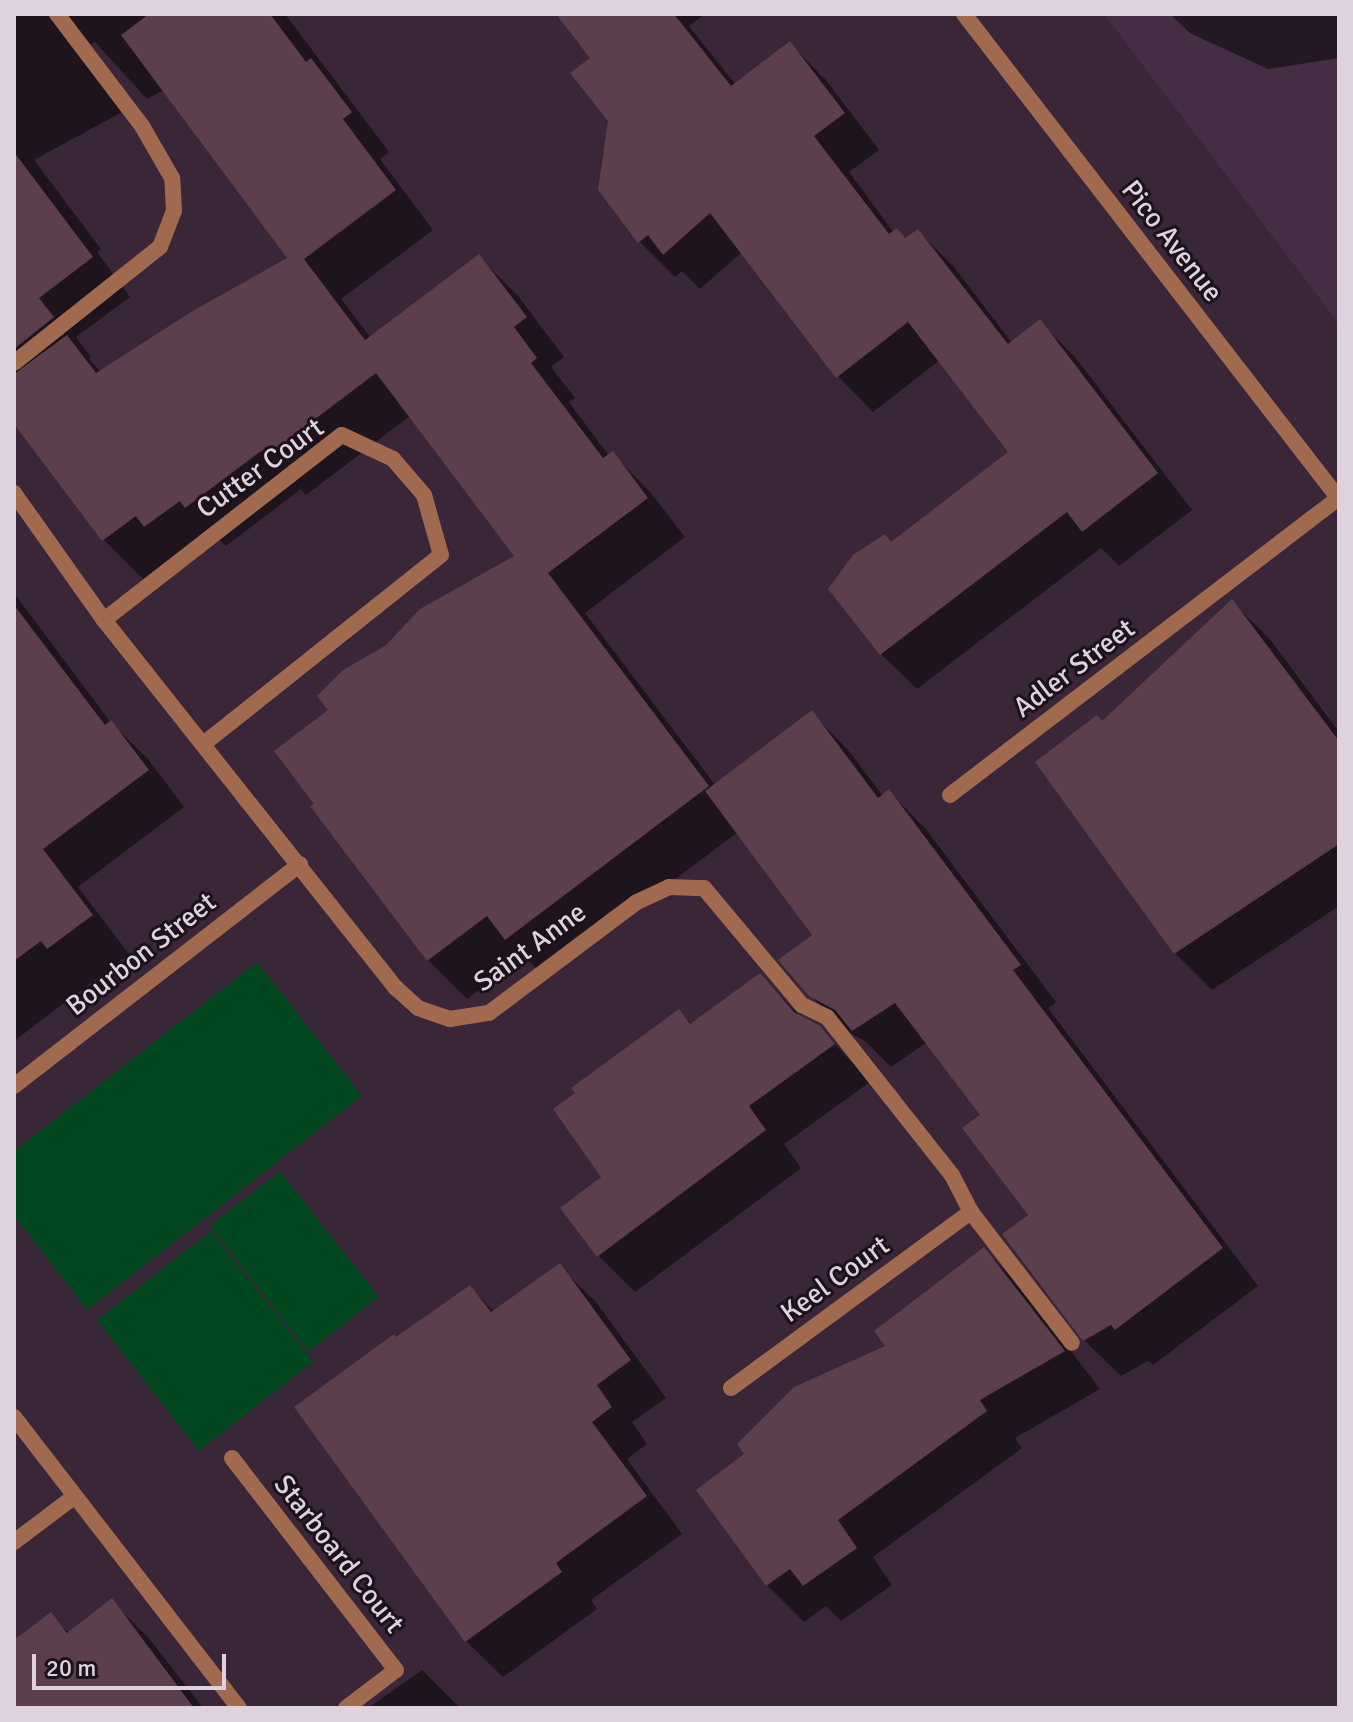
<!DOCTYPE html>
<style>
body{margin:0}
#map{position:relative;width:1353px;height:1722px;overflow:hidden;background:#392639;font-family:Signika,sans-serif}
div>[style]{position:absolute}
.built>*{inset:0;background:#452d46}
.green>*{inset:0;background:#00471d;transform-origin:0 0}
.shadow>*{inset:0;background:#0007}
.building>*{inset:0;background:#5b3f4c}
.street>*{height:16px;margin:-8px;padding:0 8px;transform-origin:8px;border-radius:8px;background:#a16a4e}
span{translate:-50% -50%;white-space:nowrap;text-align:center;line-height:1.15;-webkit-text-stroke:6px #1b121b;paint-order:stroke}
.street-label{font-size:28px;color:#ded2de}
.frame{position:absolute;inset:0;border:16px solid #ded2de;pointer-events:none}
.scale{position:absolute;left:32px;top:1654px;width:194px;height:36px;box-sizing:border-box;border:4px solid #ded2de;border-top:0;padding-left:10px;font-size:24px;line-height:28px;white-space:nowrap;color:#ded2de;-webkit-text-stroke:6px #1b121b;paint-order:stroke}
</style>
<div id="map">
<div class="built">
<div style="clip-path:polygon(1104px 14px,1339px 14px,1339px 324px)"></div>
</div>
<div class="green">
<div style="clip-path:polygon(257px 962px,362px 1096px,87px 1310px,14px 1216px,14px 1151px)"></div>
<div style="left:280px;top:1171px;width:160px;height:89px;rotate:52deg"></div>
<div style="left:211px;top:1231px;width:166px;height:145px;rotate:52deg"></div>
</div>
<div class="shadow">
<div style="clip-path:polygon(evenodd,14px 14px,285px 14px,389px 152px,380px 159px,433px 230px,341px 299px,371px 338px,479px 257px,518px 296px,564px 357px,551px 367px,575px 398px,569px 402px,609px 456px,613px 454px,651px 493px,685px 537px,585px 613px,716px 786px,812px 713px,848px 750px,883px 796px,889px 792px,925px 828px,1056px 1002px,1048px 1008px,1258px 1286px,1153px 1365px,1148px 1361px,1121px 1376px,1084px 1340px,982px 1115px,927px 1042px,891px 1067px,865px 1041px,848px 1032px,810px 995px,814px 936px,738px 832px,545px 977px,524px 956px,467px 999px,428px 960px,316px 804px,331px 710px,386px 648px,516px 556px,410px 416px,306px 495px,301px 489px,226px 546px,219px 539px,185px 565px,175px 555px,143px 579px,104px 540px,14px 421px,14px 14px,95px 42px,147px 99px,164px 90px,290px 259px,101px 372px,89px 359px,91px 357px,76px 337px,130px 297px,97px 252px,101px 249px,34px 160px,124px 111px,85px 48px,95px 42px)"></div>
<div style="clip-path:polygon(559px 14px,705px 14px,689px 26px,736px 85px,790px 44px,826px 80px,879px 150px,849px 172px,894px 233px,907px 240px,918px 231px,954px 267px,1012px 343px,1040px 322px,1075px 357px,1192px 510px,1119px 566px,1101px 548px,917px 689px,881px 654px,892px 543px,1010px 452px,940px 360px,873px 412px,838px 376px,742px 252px,700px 289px,682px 271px,675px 277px,639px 241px,593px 58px)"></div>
<div style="clip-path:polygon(1170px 14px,1339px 14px,1339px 58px,1268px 69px,1190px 33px)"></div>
<div style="clip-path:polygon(14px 593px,111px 723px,148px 759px,184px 807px,78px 887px,129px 954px,14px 1041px)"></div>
<div style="clip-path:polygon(1232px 602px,1269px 638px,1339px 732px,1339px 906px,1212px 990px,1175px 953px,1103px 723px)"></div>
<div style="clip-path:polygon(760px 975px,803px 1019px,819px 1027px,870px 1082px,784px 1144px,801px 1168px,635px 1292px,598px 1255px,604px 1178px,679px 1012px,692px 1025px)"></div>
<div style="clip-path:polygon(984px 1250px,1021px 1286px,1100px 1389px,1015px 1438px,1022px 1448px,873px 1557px,892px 1585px,841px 1621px,826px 1606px,804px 1622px,767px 1585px,888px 1347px)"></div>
<div style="clip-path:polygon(559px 1266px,596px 1302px,666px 1398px,632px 1422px,647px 1444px,627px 1459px,682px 1534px,591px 1600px,597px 1609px,503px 1677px,466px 1641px,396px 1339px,470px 1287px,494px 1312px)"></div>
<div style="clip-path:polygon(111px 1601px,148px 1637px,203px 1708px,27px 1708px,14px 1692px,14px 1643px,50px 1615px,69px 1633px)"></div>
<div style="clip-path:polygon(422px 1670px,460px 1708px,368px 1708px)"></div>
</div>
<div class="building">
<div style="clip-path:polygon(149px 14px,270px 14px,306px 62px,311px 58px,352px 112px,343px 119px,396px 190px,304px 259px,365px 340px,479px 254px,527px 317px,514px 327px,537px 358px,531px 363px,603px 458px,613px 451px,648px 498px,548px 573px,709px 786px,505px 940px,487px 916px,427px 961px,310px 806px,314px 804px,274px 751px,328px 710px,317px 696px,343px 670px,385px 646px,420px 609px,514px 556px,376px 373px,265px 457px,261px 451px,185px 508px,180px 501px,144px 527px,136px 516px,102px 541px,14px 424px,14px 374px,67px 335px,96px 373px,191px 312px,287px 258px,121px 35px)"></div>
<div style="clip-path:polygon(556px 14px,674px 14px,731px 86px,790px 41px,845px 113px,814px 136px,889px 234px,897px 228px,905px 238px,918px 229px,1008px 344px,1040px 319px,1158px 473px,1082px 532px,1067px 512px,880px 655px,828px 589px,853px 555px,885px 534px,891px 542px,1008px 452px,908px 322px,836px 378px,710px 213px,663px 255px,648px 235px,638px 243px,598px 190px,608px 121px,570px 73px,590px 58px)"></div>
<div style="clip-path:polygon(14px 152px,93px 257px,39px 298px,54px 317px,14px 349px)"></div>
<div style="clip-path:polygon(1232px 599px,1339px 741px,1339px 844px,1174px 954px,1035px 762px,1097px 715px,1102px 721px)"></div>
<div style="clip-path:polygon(14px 605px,105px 725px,111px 720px,149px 770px,43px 849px,93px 915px,47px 949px,41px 941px,14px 961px)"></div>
<div style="clip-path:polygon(812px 710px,878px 798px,889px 789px,1021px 965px,1013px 970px,1223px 1248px,1115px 1330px,1111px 1325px,1083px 1341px,1002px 1234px,1028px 1215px,962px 1128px,980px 1115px,895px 1003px,852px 1031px,835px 1010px,809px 996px,778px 960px,812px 935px,705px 791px)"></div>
<div style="clip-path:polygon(760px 973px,794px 1012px,820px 1026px,835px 1044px,749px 1106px,766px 1130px,597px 1257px,560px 1208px,601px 1177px,553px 1109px,575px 1093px,571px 1088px,679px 1009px,690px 1024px)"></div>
<div style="clip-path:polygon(984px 1247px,1065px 1351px,980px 1400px,987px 1411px,838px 1520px,857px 1548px,803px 1586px,790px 1569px,766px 1586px,696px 1490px,744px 1454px,737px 1444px,794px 1387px,885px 1346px,874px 1331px)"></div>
<div style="clip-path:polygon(560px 1263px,631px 1360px,597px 1385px,612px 1407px,592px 1422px,647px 1496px,556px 1563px,562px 1572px,465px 1642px,294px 1407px,394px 1334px,396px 1337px,470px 1285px,491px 1312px)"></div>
<div style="clip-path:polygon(112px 1598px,194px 1708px,14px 1708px,14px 1640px,51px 1612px,67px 1633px)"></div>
</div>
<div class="street">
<div style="left:964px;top:14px;width:613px;rotate:52.29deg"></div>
<div style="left:14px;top:363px;width:186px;rotate:-38.5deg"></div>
<div style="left:160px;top:247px;width:39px;rotate:-69deg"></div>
<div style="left:174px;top:211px;width:33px;rotate:-93deg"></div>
<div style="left:172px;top:178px;width:60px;rotate:-120deg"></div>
<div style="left:142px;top:126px;width:141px;rotate:-127.2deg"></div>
<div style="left:14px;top:493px;width:156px;rotate:54.7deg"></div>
<div style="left:104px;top:620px;width:470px;rotate:51.6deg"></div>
<div style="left:396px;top:988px;width:30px;rotate:42deg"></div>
<div style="left:418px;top:1008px;width:34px;rotate:19deg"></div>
<div style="left:450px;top:1019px;width:39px;rotate:-9deg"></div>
<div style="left:489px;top:1013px;width:185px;rotate:-36.9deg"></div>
<div style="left:637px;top:902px;width:35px;rotate:-25deg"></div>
<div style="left:669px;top:887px;width:35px;rotate:2deg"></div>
<div style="left:704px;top:888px;width:153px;rotate:50.1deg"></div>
<div style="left:802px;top:1005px;width:28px;rotate:26deg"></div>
<div style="left:827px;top:1017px;width:201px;rotate:51.7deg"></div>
<div style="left:952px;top:1175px;width:42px;rotate:62.8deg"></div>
<div style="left:971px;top:1212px;width:165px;rotate:52.4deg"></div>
<div style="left:104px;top:620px;width:301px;rotate:-37.9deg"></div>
<div style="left:342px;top:435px;width:56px;rotate:25.2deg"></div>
<div style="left:393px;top:459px;width:48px;rotate:49.3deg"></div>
<div style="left:424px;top:495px;width:62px;rotate:74.2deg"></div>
<div style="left:441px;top:555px;width:302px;rotate:141.5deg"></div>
<div style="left:950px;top:795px;width:489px;rotate:-37.4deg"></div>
<div style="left:14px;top:1086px;width:362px;rotate:-37.8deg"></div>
<div style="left:731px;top:1388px;width:298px;rotate:-36.3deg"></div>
<div style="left:14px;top:1417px;width:368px;rotate:52.3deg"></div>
<div style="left:232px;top:1458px;width:268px;rotate:52.3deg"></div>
<div style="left:396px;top:1670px;width:63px;rotate:142.8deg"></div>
<div style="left:14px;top:1542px;width:76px;rotate:-37deg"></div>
</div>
<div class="street-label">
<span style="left:1172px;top:241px;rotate:52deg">Pico Avenue</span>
<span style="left:260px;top:468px;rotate:-36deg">Cutter Court</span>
<span style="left:1074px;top:668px;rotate:-37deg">Adler Street</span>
<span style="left:530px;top:947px;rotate:-36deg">Saint Anne</span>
<span style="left:141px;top:954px;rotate:-38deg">Bourbon Street</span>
<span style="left:835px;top:1279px;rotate:-36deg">Keel Court</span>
<span style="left:339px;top:1554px;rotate:52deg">Starboard Court</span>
</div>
<div class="frame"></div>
<div class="scale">20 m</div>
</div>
